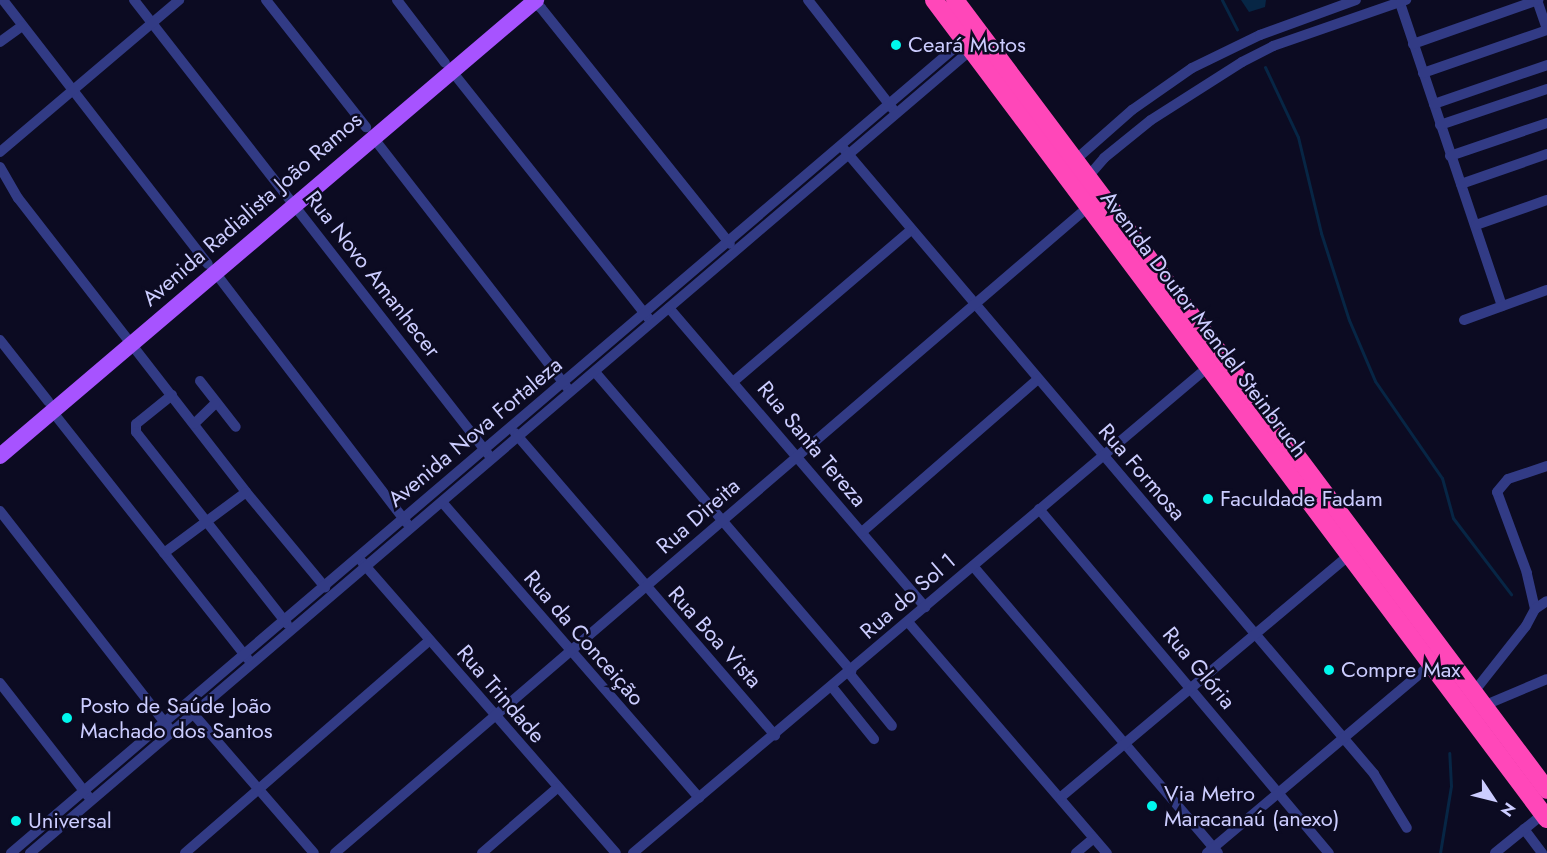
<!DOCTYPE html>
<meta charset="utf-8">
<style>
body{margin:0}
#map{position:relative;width:1547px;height:853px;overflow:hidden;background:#0c0b22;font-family:Jost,sans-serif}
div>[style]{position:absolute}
.water>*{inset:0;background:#072645}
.stream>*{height:3px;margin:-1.5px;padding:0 1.5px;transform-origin:1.5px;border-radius:1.5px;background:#072645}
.street>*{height:10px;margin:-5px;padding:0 5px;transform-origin:5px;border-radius:5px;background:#323b85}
.primary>*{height:16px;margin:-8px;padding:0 8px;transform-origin:8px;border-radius:8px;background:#a753ff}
.highway>*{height:18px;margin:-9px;padding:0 9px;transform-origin:9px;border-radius:9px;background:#ff47b9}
.dots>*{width:16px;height:16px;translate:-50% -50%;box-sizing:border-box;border:3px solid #0c0b22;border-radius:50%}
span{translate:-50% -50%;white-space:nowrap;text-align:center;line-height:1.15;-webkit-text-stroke:5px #0c0b22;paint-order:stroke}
.poi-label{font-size:22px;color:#cccdff}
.left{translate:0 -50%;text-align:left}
.street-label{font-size:22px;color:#cccdff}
.north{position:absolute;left:1463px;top:769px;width:60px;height:60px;-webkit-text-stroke:4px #0c0b22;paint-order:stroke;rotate:125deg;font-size:16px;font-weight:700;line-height:24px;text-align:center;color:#cccdff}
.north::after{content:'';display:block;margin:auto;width:21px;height:27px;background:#cccdff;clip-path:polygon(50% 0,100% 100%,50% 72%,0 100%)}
</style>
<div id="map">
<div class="water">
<div style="clip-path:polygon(1241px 0,1266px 0,1265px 7px,1249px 12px)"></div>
</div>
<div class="stream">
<div style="left:1222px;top:0;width:33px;rotate:63deg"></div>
<div style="left:1265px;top:67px;width:77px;rotate:64.8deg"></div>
<div style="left:1298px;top:137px;width:99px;rotate:76.5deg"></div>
<div style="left:1321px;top:233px;width:91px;rotate:72.2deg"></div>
<div style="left:1349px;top:320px;width:66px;rotate:66.9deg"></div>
<div style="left:1375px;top:381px;width:118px;rotate:55.4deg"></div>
<div style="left:1442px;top:478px;width:41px;rotate:74.6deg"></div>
<div style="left:1453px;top:518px;width:96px;rotate:52.7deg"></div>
<div style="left:1440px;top:853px;width:68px;rotate:-80.7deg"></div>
<div style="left:1451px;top:786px;width:33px;rotate:-93deg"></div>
</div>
<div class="street">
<div style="left:3px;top:0;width:334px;rotate:52.2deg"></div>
<div style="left:134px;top:0;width:576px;rotate:52.06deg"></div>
<div style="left:266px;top:0;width:162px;rotate:51.8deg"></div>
<div style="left:397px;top:0;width:79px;rotate:52.7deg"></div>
<div style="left:808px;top:0;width:138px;rotate:52.1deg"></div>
<div style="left:1399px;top:0;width:323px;rotate:71.4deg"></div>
<div style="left:1537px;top:0;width:31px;rotate:71deg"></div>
<div style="left:529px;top:1px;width:14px;rotate:30deg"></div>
<div style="left:541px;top:8px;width:302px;rotate:51.3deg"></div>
<div style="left:0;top:42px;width:27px;rotate:-36deg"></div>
<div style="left:1413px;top:44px;width:133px;rotate:-19.4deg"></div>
<div style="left:451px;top:70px;width:317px;rotate:51.5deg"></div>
<div style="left:1423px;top:73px;width:131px;rotate:-19.1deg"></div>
<div style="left:1434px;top:104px;width:120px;rotate:-19deg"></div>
<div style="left:1440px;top:125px;width:113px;rotate:-18.6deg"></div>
<div style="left:372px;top:136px;width:318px;rotate:52.2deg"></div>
<div style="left:843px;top:148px;width:821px;rotate:49.69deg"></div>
<div style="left:1374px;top:774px;width:63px;rotate:58.6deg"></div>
<div style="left:0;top:152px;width:235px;rotate:-40.3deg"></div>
<div style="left:1450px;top:156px;width:102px;rotate:-18.8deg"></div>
<div style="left:1073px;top:162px;width:79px;rotate:-41.4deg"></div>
<div style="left:1132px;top:110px;width:73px;rotate:-35deg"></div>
<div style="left:1192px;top:68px;width:76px;rotate:-25.9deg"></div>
<div style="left:1260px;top:35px;width:102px;rotate:-20deg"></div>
<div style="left:0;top:167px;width:36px;rotate:60deg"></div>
<div style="left:18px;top:198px;width:372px;rotate:52.2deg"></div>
<div style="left:246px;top:492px;width:124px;rotate:50.3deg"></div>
<div style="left:1086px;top:179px;width:28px;rotate:-49deg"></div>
<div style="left:1104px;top:158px;width:60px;rotate:-39deg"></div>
<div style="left:1151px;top:120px;width:108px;rotate:-32.5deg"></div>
<div style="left:1242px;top:62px;width:35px;rotate:-27deg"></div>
<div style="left:1273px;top:46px;width:141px;rotate:-19.1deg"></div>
<div style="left:1461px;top:184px;width:91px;rotate:-19.2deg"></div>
<div style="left:1476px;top:225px;width:75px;rotate:-19.4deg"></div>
<div style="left:214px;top:271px;width:317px;rotate:52.6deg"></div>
<div style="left:669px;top:308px;width:394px;rotate:49.4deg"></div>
<div style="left:1464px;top:320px;width:88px;rotate:-19.9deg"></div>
<div style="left:0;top:340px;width:78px;rotate:51.8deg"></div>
<div style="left:595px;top:372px;width:394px;rotate:49.4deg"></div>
<div style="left:200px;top:381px;width:58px;rotate:52deg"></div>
<div style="left:733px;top:382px;width:234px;rotate:-40.5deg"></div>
<div style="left:172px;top:395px;width:46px;rotate:141.1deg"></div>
<div style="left:136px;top:424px;width:8px;rotate:90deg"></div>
<div style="left:136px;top:432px;width:244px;rotate:51.8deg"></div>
<div style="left:52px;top:411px;width:316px;rotate:51.7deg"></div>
<div style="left:194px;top:424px;width:30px;rotate:-44deg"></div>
<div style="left:515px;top:433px;width:399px;rotate:49.3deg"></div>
<div style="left:442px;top:502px;width:392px;rotate:49deg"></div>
<div style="left:1039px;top:509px;width:450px;rotate:49.9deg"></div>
<div style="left:0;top:511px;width:276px;rotate:52.1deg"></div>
<div style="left:862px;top:532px;width:232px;rotate:-41deg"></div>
<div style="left:164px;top:553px;width:102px;rotate:-36.6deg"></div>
<div style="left:362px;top:562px;width:386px;rotate:48.9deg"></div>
<div style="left:973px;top:566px;width:377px;rotate:49.5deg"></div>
<div style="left:1535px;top:609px;width:37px;rotate:-103deg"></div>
<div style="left:1527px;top:573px;width:86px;rotate:-110.3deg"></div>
<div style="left:1497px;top:492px;width:17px;rotate:-50deg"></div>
<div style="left:1508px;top:479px;width:41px;rotate:-18.4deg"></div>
<div style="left:908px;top:622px;width:305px;rotate:49.3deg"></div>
<div style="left:849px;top:673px;width:68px;rotate:50.9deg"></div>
<div style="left:0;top:683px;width:143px;rotate:52.1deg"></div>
<div style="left:832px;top:687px;width:67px;rotate:51.1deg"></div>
<div style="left:1473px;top:693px;width:85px;rotate:-51.7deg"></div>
<div style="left:1526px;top:626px;width:19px;rotate:-62deg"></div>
<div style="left:1535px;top:609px;width:14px;rotate:-34deg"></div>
<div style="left:1483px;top:706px;width:69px;rotate:-22.9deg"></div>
<div style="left:190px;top:710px;width:189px;rotate:49.1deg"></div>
<div style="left:1061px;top:797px;width:375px;rotate:-40deg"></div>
<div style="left:1524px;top:829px;width:30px;rotate:53deg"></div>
<div style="left:11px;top:853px;width:1253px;rotate:-40.47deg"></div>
<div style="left:30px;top:853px;width:1237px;rotate:-40.48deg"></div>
<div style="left:185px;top:853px;width:323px;rotate:-41deg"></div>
<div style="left:335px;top:853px;width:991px;rotate:-40.62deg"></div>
<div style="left:482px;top:853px;width:99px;rotate:-40.9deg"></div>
<div style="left:633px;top:853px;width:751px;rotate:-40.2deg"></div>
<div style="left:1076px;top:853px;width:23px;rotate:-40deg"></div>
<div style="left:1207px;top:853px;width:292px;rotate:-40.1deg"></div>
<div style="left:1495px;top:853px;width:62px;rotate:-39.1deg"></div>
</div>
<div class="primary">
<div style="left:0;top:456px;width:704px;rotate:-40.39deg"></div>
</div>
<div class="highway">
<div style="left:934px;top:0;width:1023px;rotate:53.19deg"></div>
<div style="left:955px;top:0;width:987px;rotate:53.15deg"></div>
</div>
<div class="dots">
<div style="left:896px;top:45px;background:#00f7ed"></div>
<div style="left:1208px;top:499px;background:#00f7ed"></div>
<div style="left:1329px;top:670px;background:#00f7ed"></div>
<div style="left:67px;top:718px;background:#00f7ed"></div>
<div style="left:1152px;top:806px;background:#00f7ed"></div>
<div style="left:16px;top:821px;background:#00f7ed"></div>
</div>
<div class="poi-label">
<span class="left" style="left:908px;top:45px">Ceará Motos</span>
<span class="left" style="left:1220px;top:499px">Faculdade Fadam</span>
<span class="left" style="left:1341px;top:670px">Compre Max</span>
<span class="left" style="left:80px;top:718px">Posto de Saúde João<br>Machado dos Santos</span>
<span class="left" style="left:1164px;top:806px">Via Metro<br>Maracanaú (anexo)</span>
<span class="left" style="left:28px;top:821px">Universal</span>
</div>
<div class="street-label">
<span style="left:252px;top:209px;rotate:-41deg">Avenida Radialista João Ramos</span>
<span style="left:373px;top:274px;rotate:52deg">Rua Novo Amanhecer</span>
<span style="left:1204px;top:324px;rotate:53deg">Avenida Doutor Mendel Steinbruch</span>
<span style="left:475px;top:432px;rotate:-40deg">Avenida Nova Fortaleza</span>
<span style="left:812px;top:444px;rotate:50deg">Rua Santa Tereza</span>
<span style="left:1142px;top:472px;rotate:49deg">Rua Formosa</span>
<span style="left:698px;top:516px;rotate:-41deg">Rua Direita</span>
<span style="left:908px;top:596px;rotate:-41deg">Rua do Sol 1</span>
<span style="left:715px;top:637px;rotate:48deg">Rua Boa Vista</span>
<span style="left:584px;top:638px;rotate:49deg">Rua da Conceição</span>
<span style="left:1199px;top:668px;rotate:50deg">Rua Glória</span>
<span style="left:501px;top:694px;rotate:49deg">Rua Trindade</span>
</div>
<div class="north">N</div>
</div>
